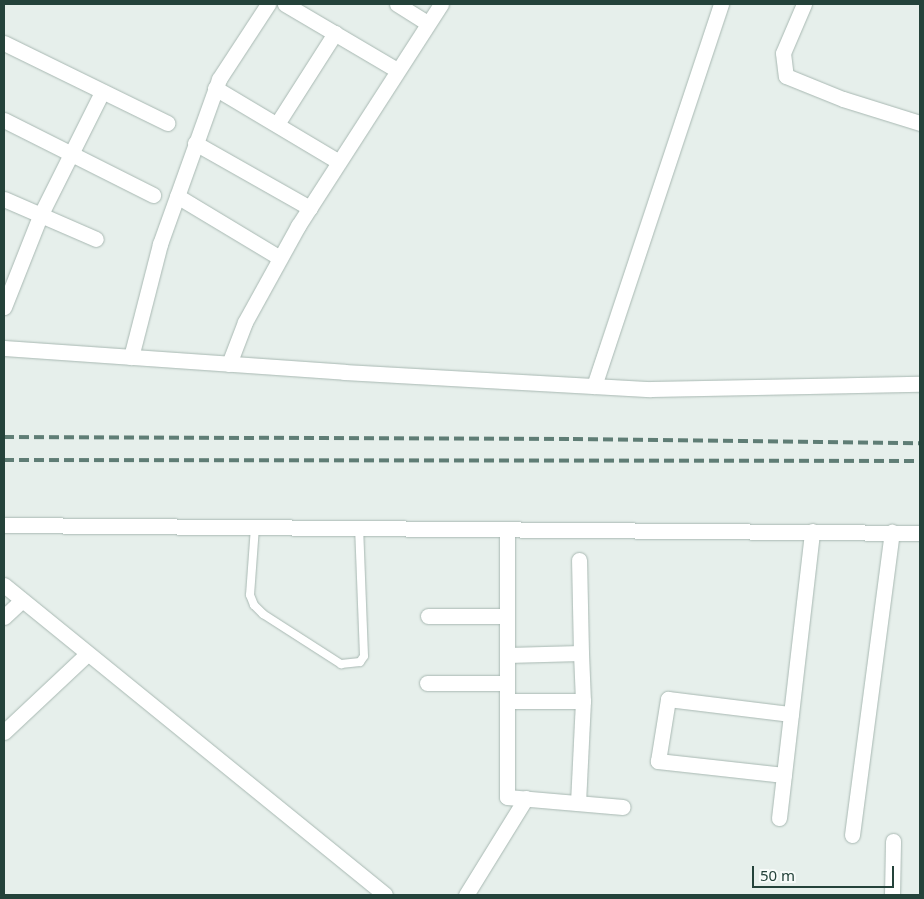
<!DOCTYPE html>
<style>
body{margin:0}
#map{position:relative;width:924px;height:899px;overflow:hidden;background:#e6efeb;font-family:"Noto Sans",sans-serif}
div>[style]{position:absolute}
.roads{filter:drop-shadow(0 0 1px #a8b8b2) drop-shadow(0 0 1px #a8b8b2)}
.lane>*{height:8px;margin:-4px;padding:0 4px;transform-origin:4px;border-radius:4px;background:#fff}
.street>*{height:15px;margin:-7.5px;padding:0 7.5px;transform-origin:7.5px;border-radius:7.5px;background:#fff}
.secondary>*{height:15px;margin:-7.5px;padding:0 7.5px;transform-origin:7.5px;border-radius:7.5px;background:#fff}
.rail>*{height:4px;margin-top:-2px;transform-origin:0;background:repeating-linear-gradient(90deg,#5f7d75 0 10px,transparent 0 15px)}
span{translate:-50% -50%;white-space:nowrap;text-align:center;line-height:1.15;-webkit-text-stroke:4px #f7fbf9;paint-order:stroke}
.frame{position:absolute;inset:0;border:5px solid #24423a;pointer-events:none}
.scale{position:absolute;left:752px;top:866px;width:142px;height:22px;box-sizing:border-box;border:2px solid #24423a;border-top:0;padding-left:6px;font-size:15px;line-height:18px;white-space:nowrap;color:#24423a;-webkit-text-stroke:4px #f7fbf9;paint-order:stroke}
</style>
<div id="map">
<div class="roads">
<div class="lane">
<div style="left:255px;top:527px;width:68px;rotate:94.2deg"></div>
<div style="left:250px;top:595px;width:11px;rotate:68deg"></div>
<div style="left:254px;top:605px;width:13px;rotate:45deg"></div>
<div style="left:263px;top:614px;width:93px;rotate:32.7deg"></div>
<div style="left:341px;top:664px;width:19px;rotate:-6deg"></div>
<div style="left:360px;top:662px;width:7px;rotate:-56deg"></div>
<div style="left:364px;top:656px;width:128px;rotate:-92.2deg"></div>
</div>
<div class="street">
<div style="left:285px;top:4px;width:130px;rotate:30.5deg"></div>
<div style="left:397px;top:4px;width:36px;rotate:32deg"></div>
<div style="left:804px;top:4px;width:53px;rotate:113.2deg"></div>
<div style="left:783px;top:53px;width:23px;rotate:83deg"></div>
<div style="left:786px;top:76px;width:61px;rotate:22deg"></div>
<div style="left:843px;top:99px;width:81px;rotate:17.3deg"></div>
<div style="left:4px;top:43px;width:182px;rotate:26.1deg"></div>
<div style="left:215px;top:88px;width:144px;rotate:30.8deg"></div>
<div style="left:4px;top:120px;width:167px;rotate:26.7deg"></div>
<div style="left:277px;top:124px;width:108px;rotate:-57.5deg"></div>
<div style="left:195px;top:143px;width:132px;rotate:29.5deg"></div>
<div style="left:177px;top:196px;width:120px;rotate:31deg"></div>
<div style="left:4px;top:199px;width:100px;rotate:23.5deg"></div>
<div style="left:4px;top:307px;width:98px;rotate:-68.4deg"></div>
<div style="left:40px;top:216px;width:139px;rotate:-63.4deg"></div>
<div style="left:4px;top:348px;width:341px;rotate:4deg"></div>
<div style="left:344px;top:372px;width:307px;rotate:3.2deg"></div>
<div style="left:651px;top:389px;width:269px;rotate:-1.1deg"></div>
<div style="left:131px;top:357px;width:117px;rotate:-75.6deg"></div>
<div style="left:160px;top:244px;width:175px;rotate:-70.3deg"></div>
<div style="left:219px;top:79px;width:90px;rotate:-56.8deg"></div>
<div style="left:229px;top:364px;width:45px;rotate:-69.1deg"></div>
<div style="left:245px;top:322px;width:110px;rotate:-61.1deg"></div>
<div style="left:298px;top:226px;width:264px;rotate:-57.2deg"></div>
<div style="left:594px;top:386px;width:403px;rotate:-71.6deg"></div>
<div style="left:507px;top:529px;width:268px;rotate:90deg"></div>
<div style="left:507px;top:797px;width:116px;rotate:4.9deg"></div>
<div style="left:428px;top:616px;width:79px"></div>
<div style="left:4px;top:617px;width:23px;rotate:-43deg"></div>
<div style="left:507px;top:655px;width:74px;rotate:-1.5deg"></div>
<div style="left:581px;top:653px;width:93px;rotate:-91.2deg"></div>
<div style="left:427px;top:683px;width:80px"></div>
<div style="left:507px;top:701px;width:76px"></div>
<div style="left:583px;top:701px;width:48px;rotate:-92.4deg"></div>
<div style="left:4px;top:732px;width:114px;rotate:-43.2deg"></div>
<div style="left:784px;top:775px;width:127px;rotate:-173.7deg"></div>
<div style="left:658px;top:761px;width:63px;rotate:-80.8deg"></div>
<div style="left:668px;top:699px;width:124px;rotate:7deg"></div>
<div style="left:578px;top:803px;width:102px;rotate:-87.2deg"></div>
<div style="left:779px;top:818px;width:289px;rotate:-83.4deg"></div>
<div style="left:852px;top:835px;width:306px;rotate:-82.5deg"></div>
<div style="left:466px;top:895px;width:114px;rotate:-58.3deg"></div>
<div style="left:892px;top:895px;width:54px;rotate:-88.9deg"></div>
</div>
<div class="secondary">
<div style="left:4px;top:525px;width:916px;rotate:0.5deg"></div>
<div style="left:4px;top:585px;width:491px;rotate:39.1deg"></div>
</div>
</div>
<div class="rail">
<div style="left:4px;top:437px;width:569px;rotate:0.2deg"></div>
<div style="left:573px;top:439px;width:347px;rotate:0.7deg"></div>
<div style="left:4px;top:460px;width:916px;rotate:0.06deg"></div>
</div>
<div class="frame"></div>
<div class="scale">50 m</div>
</div>
